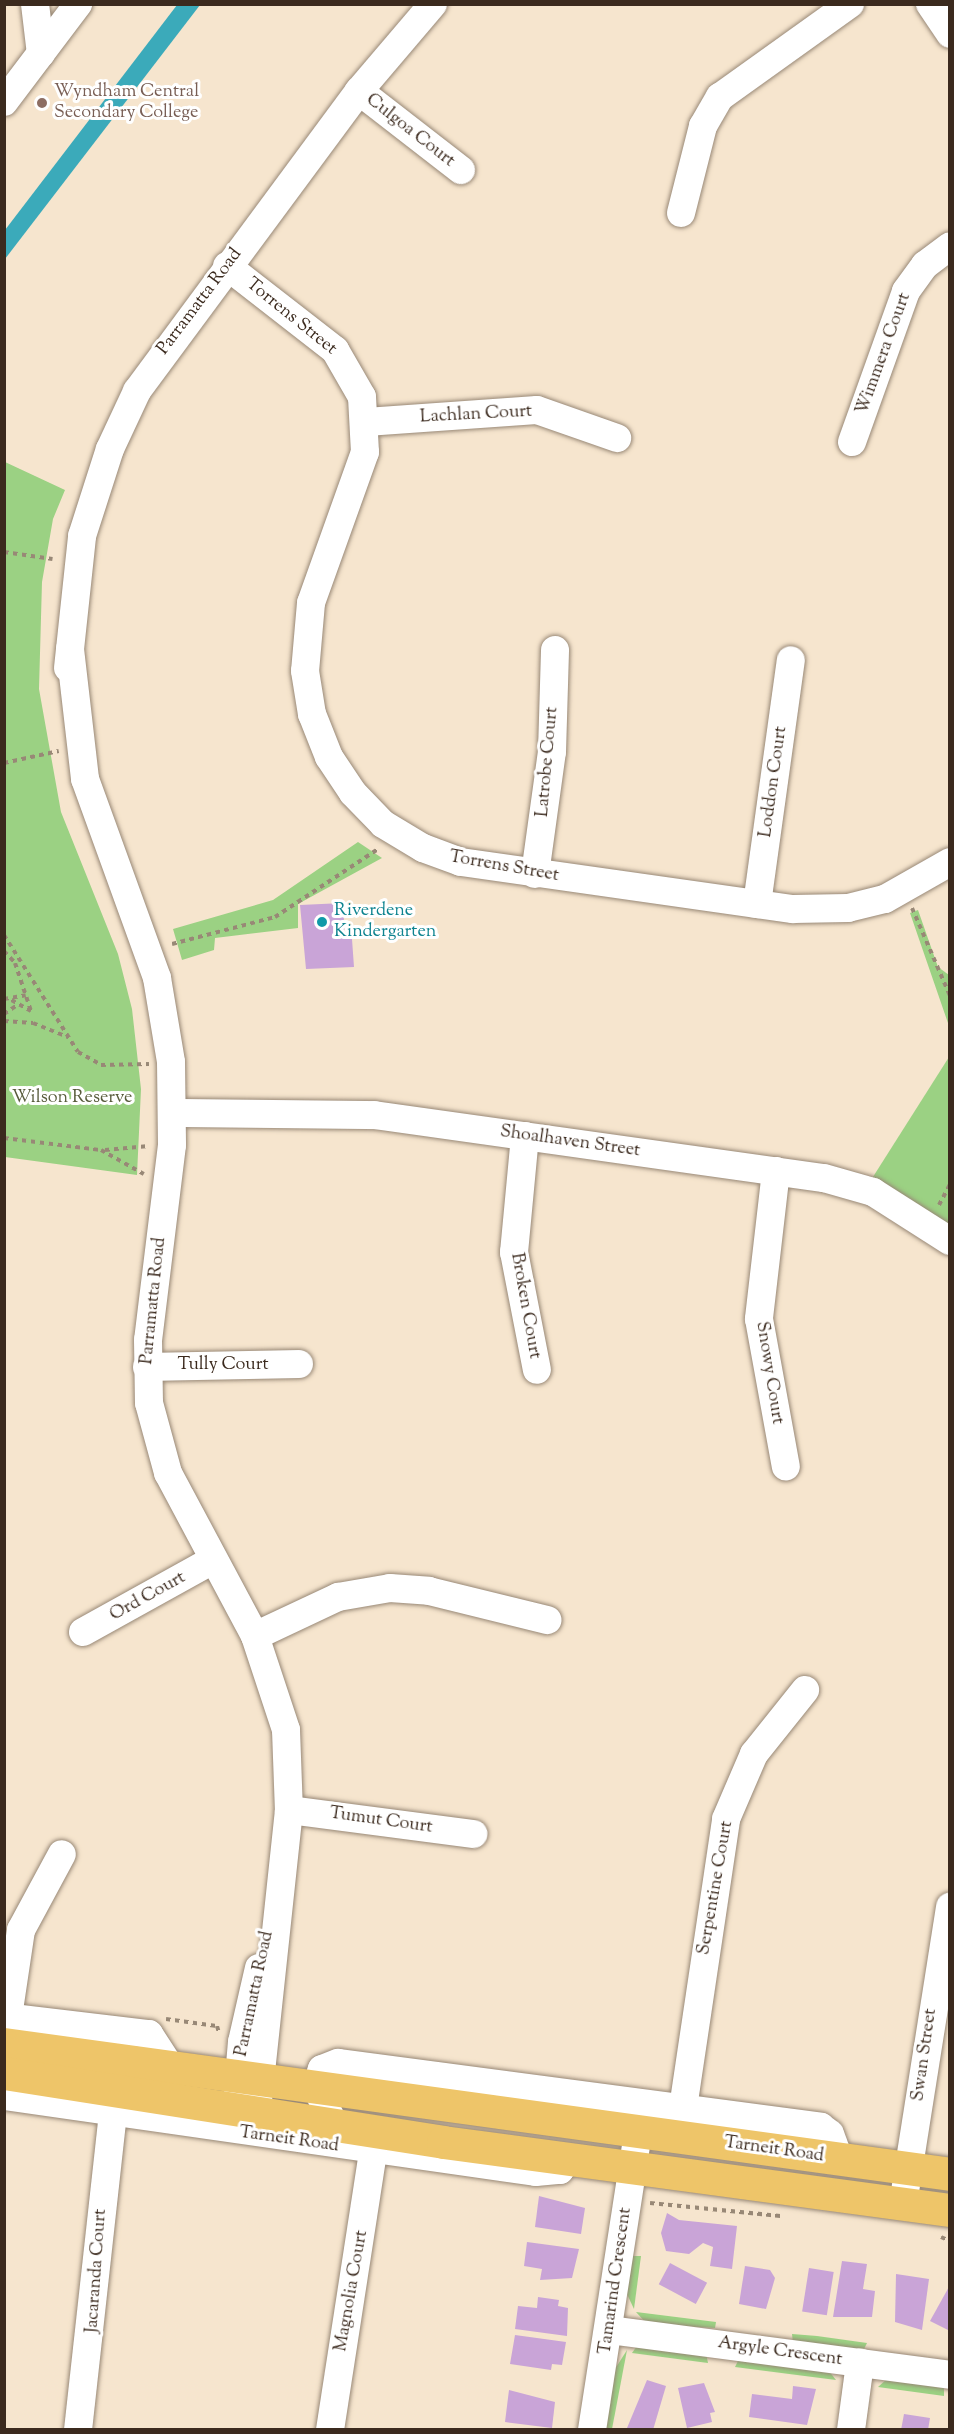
<!DOCTYPE html>
<style>
body{margin:0}
#map{position:relative;width:954px;height:2434px;overflow:hidden;background:#f6e5ce;font-family:"Sorts Mill Goudy",serif}
div>[style]{position:absolute}
.green>*{inset:0;background:#9bd183}
.water>*{inset:0;background:#3baaba}
.building>*{inset:0;background:#c9a4d7;transform-origin:0 0}
.path>*{height:4px;margin-top:-2px;transform-origin:0;background:repeating-linear-gradient(90deg,#988876 0 4.5px,transparent 0 9px)}
.roads{filter:drop-shadow(0 0 2px #988876) drop-shadow(0 0 2px #988876)}
.minor>*{height:28px;margin:-14px;padding:0 14px;transform-origin:14px;border-radius:14px;background:#fff}
.major>*{height:33px;margin:-16.5px;padding:0 16.5px;transform-origin:16.5px;border-radius:16.5px;background:#eec569}
.dots>*{width:16px;height:16px;translate:-50% -50%;box-sizing:border-box;border:3px solid #fff;border-radius:50%}
span{translate:-50% -50%;white-space:nowrap;text-align:center;line-height:1.15;-webkit-text-stroke:6px #fff;paint-order:stroke}
.education-label{font-size:18px;color:#785e54}
.left{translate:0 -50%;text-align:left}
.street-label{font-size:18px;color:#3b2a1e}
.culture-label{font-size:18px;color:#0d838f}
.park-label{font-size:18px;color:#585c3c}
.frame{position:absolute;inset:0;border:6px solid #3b2a1e;pointer-events:none}
</style>
<div id="map">
<div class="green">
<div style="clip-path:polygon(5px 462px,65px 490px,53px 519px,42px 582px,39px 689px,61px 812px,118px 954px,132px 1009px,141px 1089px,137px 1175px,5px 1157px)"></div>
<div style="clip-path:polygon(358px 842px,382px 858px,298px 904px,298px 928px,215px 938px,214px 950px,182px 960px,173px 929px,273px 900px)"></div>
<div style="clip-path:polygon(918px 910px,938px 967px,949px 975px,949px 1026px,910px 913px)"></div>
<div style="clip-path:polygon(949px 1057px,949px 1226px,871px 1180px)"></div>
<div style="clip-path:polygon(631px 2256px,641px 2256px,634px 2309px,626px 2292px)"></div>
<div style="clip-path:polygon(636px 2312px,716px 2322px,715px 2328px,647px 2324px)"></div>
<div style="clip-path:polygon(792px 2334px,817px 2336px,867px 2343px,862px 2353px,793px 2343px)"></div>
<div style="clip-path:polygon(637px 2346px,706px 2353px,708px 2363px,632px 2353px)"></div>
<div style="clip-path:polygon(627px 2350px,612px 2429px,605px 2430px,615px 2369px)"></div>
<div style="clip-path:polygon(740px 2357px,829px 2371px,836px 2380px,735px 2367px)"></div>
<div style="clip-path:polygon(887px 2379px,944px 2386px,944px 2396px,878px 2387px)"></div>
</div>
<div class="water">
<div style="clip-path:polygon(177px 5px,200px 5px,5px 259px,5px 230px)"></div>
</div>
<div class="building">
<div style="clip-path:polygon(343px 903px,345px 939px,352px 939px,354px 967px,306px 969px,300px 905px)"></div>
<div style="clip-path:polygon(539px 2196px,585px 2208px,581px 2234px,535px 2227px)"></div>
<div style="clip-path:polygon(667px 2213px,679px 2220px,737px 2226px,732px 2269px,710px 2266px,713px 2247px,703px 2243px,689px 2254px,666px 2251px,661px 2233px)"></div>
<div style="clip-path:polygon(527px 2242px,579px 2249px,572px 2278px,540px 2280px,542px 2269px,524px 2266px)"></div>
<div style="clip-path:polygon(842px 2261px,867px 2264px,863px 2289px,875px 2291px,872px 2317px,833px 2317px)"></div>
<div style="left:670px;top:2263px;width:42px;height:24px;rotate:28deg"></div>
<div style="clip-path:polygon(745px 2266px,770px 2270px,775px 2278px,766px 2309px,739px 2304px)"></div>
<div style="left:809px;top:2268px;width:25px;height:44px;rotate:9deg"></div>
<div style="clip-path:polygon(896px 2274px,929px 2279px,922px 2330px,895px 2322px)"></div>
<div style="clip-path:polygon(950px 2285px,950px 2331px,930px 2321px)"></div>
<div style="clip-path:polygon(538px 2297px,559px 2300px,558px 2306px,568px 2308px,567px 2336px,515px 2329px,518px 2306px,537px 2308px)"></div>
<div style="clip-path:polygon(515px 2335px,566px 2342px,562px 2365px,552px 2364px,551px 2370px,510px 2364px)"></div>
<div style="clip-path:polygon(647px 2380px,666px 2386px,653px 2430px,627px 2428px)"></div>
<div style="clip-path:polygon(704px 2383px,715px 2412px,710px 2413px,712px 2422px,687px 2428px,678px 2388px)"></div>
<div style="clip-path:polygon(793px 2386px,816px 2389px,807px 2425px,749px 2417px,752px 2394px,792px 2399px)"></div>
<div style="clip-path:polygon(509px 2390px,555px 2402px,552px 2428px,505px 2422px)"></div>
<div style="clip-path:polygon(904px 2414px,930px 2418px,928px 2430px,901px 2430px)"></div>
</div>
<div class="path">
<div style="left:4px;top:552px;width:49px;rotate:8.3deg"></div>
<div style="left:4px;top:763px;width:56px;rotate:-12.3deg"></div>
<div style="left:912px;top:908px;width:96px;rotate:66.6deg"></div>
<div style="left:4px;top:935px;width:138px;rotate:57.7deg"></div>
<div style="left:78px;top:1052px;width:26px;rotate:29deg"></div>
<div style="left:101px;top:1065px;width:48px;rotate:-1.2deg"></div>
<div style="left:172px;top:944px;width:106px;rotate:-14.7deg"></div>
<div style="left:275px;top:917px;width:123px;rotate:-33.4deg"></div>
<div style="left:4px;top:951px;width:16px;rotate:47deg"></div>
<div style="left:15px;top:963px;width:51px;rotate:71.6deg"></div>
<div style="left:31px;top:1011px;width:23px;rotate:-151deg"></div>
<div style="left:4px;top:999px;width:22px;rotate:-10deg"></div>
<div style="left:4px;top:1014px;width:14px;rotate:-34deg"></div>
<div style="left:4px;top:1021px;width:29px;rotate:4deg"></div>
<div style="left:33px;top:1023px;width:38px;rotate:22deg"></div>
<div style="left:4px;top:1138px;width:98px;rotate:7.1deg"></div>
<div style="left:101px;top:1150px;width:49px;rotate:29.2deg"></div>
<div style="left:105px;top:1150px;width:44px;rotate:-5.2deg"></div>
<div style="left:939px;top:1205px;width:24px;rotate:-62deg"></div>
<div style="left:166px;top:2019px;width:51px;rotate:7.8deg"></div>
<div style="left:217px;top:2026px;width:7px;rotate:74deg"></div>
<div style="left:650px;top:2203px;width:131px;rotate:5.7deg"></div>
<div style="left:941px;top:2237px;width:10px;rotate:24deg"></div>
</div>
<div class="roads">
<div class="minor">
<div style="left:35px;top:4px;width:50px;rotate:83.2deg"></div>
<div style="left:930px;top:4px;width:36px;rotate:56deg"></div>
<div style="left:359px;top:91px;width:129px;rotate:37.8deg"></div>
<div style="left:4px;top:102px;width:123px;rotate:-52.9deg"></div>
<div style="left:681px;top:213px;width:90px;rotate:-75.8deg"></div>
<div style="left:703px;top:126px;width:34px;rotate:-60deg"></div>
<div style="left:720px;top:97px;width:160px;rotate:-35.6deg"></div>
<div style="left:227px;top:266px;width:137px;rotate:37.9deg"></div>
<div style="left:335px;top:350px;width:54px;rotate:60.1deg"></div>
<div style="left:362px;top:397px;width:55px;rotate:86.9deg"></div>
<div style="left:365px;top:452px;width:160px;rotate:109.7deg"></div>
<div style="left:311px;top:603px;width:68px;rotate:95deg"></div>
<div style="left:305px;top:671px;width:44px;rotate:80.8deg"></div>
<div style="left:312px;top:714px;width:46px;rotate:68.4deg"></div>
<div style="left:329px;top:757px;width:43px;rotate:56.3deg"></div>
<div style="left:353px;top:793px;width:43px;rotate:45.9deg"></div>
<div style="left:383px;top:824px;width:47px;rotate:31deg"></div>
<div style="left:423px;top:848px;width:40px;rotate:20.2deg"></div>
<div style="left:461px;top:862px;width:335px;rotate:8.1deg"></div>
<div style="left:793px;top:909px;width:55px;rotate:-1deg"></div>
<div style="left:848px;top:908px;width:38px;rotate:-14deg"></div>
<div style="left:885px;top:899px;width:75px;rotate:-29.6deg"></div>
<div style="left:366px;top:422px;width:171px;rotate:-4deg"></div>
<div style="left:537px;top:410px;width:85px;rotate:19.3deg"></div>
<div style="left:852px;top:442px;width:160px;rotate:-70.3deg"></div>
<div style="left:906px;top:291px;width:32px;rotate:-54deg"></div>
<div style="left:925px;top:265px;width:31px;rotate:-37deg"></div>
<div style="left:70px;top:649px;width:131px;rotate:83.4deg"></div>
<div style="left:85px;top:779px;width:212px;rotate:70.1deg"></div>
<div style="left:157px;top:978px;width:85px;rotate:80.5deg"></div>
<div style="left:171px;top:1062px;width:83px;rotate:89.3deg"></div>
<div style="left:172px;top:1145px;width:196px;rotate:97deg"></div>
<div style="left:148px;top:1340px;width:63px;rotate:89.1deg"></div>
<div style="left:149px;top:1403px;width:73px;rotate:74.8deg"></div>
<div style="left:168px;top:1473px;width:185px;rotate:61.9deg"></div>
<div style="left:255px;top:1636px;width:99px;rotate:71.7deg"></div>
<div style="left:286px;top:1730px;width:80px;rotate:87.9deg"></div>
<div style="left:289px;top:1810px;width:292px;rotate:96.1deg"></div>
<div style="left:68px;top:668px;width:133px;rotate:-83.9deg"></div>
<div style="left:82px;top:536px;width:91px;rotate:-72.2deg"></div>
<div style="left:110px;top:449px;width:64px;rotate:-65deg"></div>
<div style="left:137px;top:391px;width:373px;rotate:-53.5deg"></div>
<div style="left:359px;top:91px;width:114px;rotate:-49.6deg"></div>
<div style="left:535px;top:874px;width:123px;rotate:-82.1deg"></div>
<div style="left:552px;top:752px;width:102px;rotate:-88.3deg"></div>
<div style="left:757px;top:904px;width:246px;rotate:-82.1deg"></div>
<div style="left:173px;top:1113px;width:201px;rotate:0.6deg"></div>
<div style="left:374px;top:1115px;width:454px;rotate:8deg"></div>
<div style="left:824px;top:1178px;width:51px;rotate:15.9deg"></div>
<div style="left:873px;top:1192px;width:91px;rotate:32.5deg"></div>
<div style="left:525px;top:1136px;width:117px;rotate:95.4deg"></div>
<div style="left:514px;top:1252px;width:120px;rotate:79deg"></div>
<div style="left:776px;top:1171px;width:149px;rotate:96.6deg"></div>
<div style="left:759px;top:1319px;width:150px;rotate:79.7deg"></div>
<div style="left:147px;top:1367px;width:152px;rotate:-1.1deg"></div>
<div style="left:83px;top:1632px;width:149px;rotate:-29deg"></div>
<div style="left:255px;top:1636px;width:92px;rotate:-25.2deg"></div>
<div style="left:338px;top:1597px;width:53px;rotate:-9.8deg"></div>
<div style="left:390px;top:1588px;width:39px;rotate:4deg"></div>
<div style="left:429px;top:1591px;width:122px;rotate:13.8deg"></div>
<div style="left:289px;top:1810px;width:186px;rotate:7.4deg"></div>
<div style="left:4px;top:2017px;width:146px;rotate:6.7deg"></div>
<div style="left:149px;top:2034px;width:40px;rotate:57.1deg"></div>
<div style="left:8px;top:2017px;width:88px;rotate:-81.5deg"></div>
<div style="left:21px;top:1930px;width:86px;rotate:-61.7deg"></div>
<div style="left:4px;top:2096px;width:537px;rotate:8.13deg"></div>
<div style="left:536px;top:2172px;width:24px;rotate:-5deg"></div>
<div style="left:560px;top:2170px;width:14px;rotate:-56deg"></div>
<div style="left:237px;top:2100px;width:58px;rotate:-85.1deg"></div>
<div style="left:242px;top:2042px;width:76px;rotate:-77.1deg"></div>
<div style="left:683px;top:2108px;width:292px;rotate:-81.5deg"></div>
<div style="left:726px;top:1819px;width:71px;rotate:-66.7deg"></div>
<div style="left:754px;top:1754px;width:82px;rotate:-51.4deg"></div>
<div style="left:333px;top:2122px;width:39px;rotate:-116deg"></div>
<div style="left:316px;top:2087px;width:19px;rotate:-72deg"></div>
<div style="left:322px;top:2069px;width:17px;rotate:-21deg"></div>
<div style="left:338px;top:2063px;width:487px;rotate:7.5deg"></div>
<div style="left:821px;top:2127px;width:11px;rotate:38deg"></div>
<div style="left:830px;top:2134px;width:27px;rotate:70deg"></div>
<div style="left:903px;top:2204px;width:301px;rotate:-81deg"></div>
<div style="left:609px;top:2330px;width:344px;rotate:7.5deg"></div>
<div style="left:78px;top:2430px;width:319px;rotate:-83.7deg"></div>
<div style="left:330px;top:2430px;width:281px;rotate:-81.2deg"></div>
<div style="left:592px;top:2430px;width:302px;rotate:-81.2deg"></div>
<div style="left:851px;top:2430px;width:68px;rotate:-82.3deg"></div>
</div>
<div class="major">
<div style="left:4px;top:2044px;width:955px;rotate:7.82deg"></div>
<div style="left:4px;top:2073px;width:444px;rotate:8.9deg"></div>
<div style="left:443px;top:2142px;width:512px;rotate:7.64deg"></div>
</div>
</div>
<div class="dots">
<div style="left:42px;top:103px;background:#8d6e63"></div>
<div style="left:322px;top:922px;background:#0f9aa8"></div>
</div>
<div class="education-label">
<span class="left" style="left:54px;top:103px">Wyndham Central<br>Secondary College</span>
</div>
<div class="street-label">
<span style="left:410px;top:131px;rotate:38deg">Culgoa Court</span>
<span style="left:200px;top:302px;rotate:-53deg">Parramatta Road</span>
<span style="left:291px;top:317px;rotate:39deg">Torrens Street</span>
<span style="left:884px;top:354px;rotate:-70deg">Wimmera Court</span>
<span style="left:476px;top:415px;rotate:-3deg">Lachlan Court</span>
<span style="left:548px;top:762px;rotate:-85deg">Latrobe Court</span>
<span style="left:774px;top:782px;rotate:-82deg">Loddon Court</span>
<span style="left:504px;top:867px;rotate:10deg">Torrens Street</span>
<span style="left:570px;top:1142px;rotate:8deg">Shoalhaven Street</span>
<span style="left:154px;top:1301px;rotate:-84deg">Parramatta Road</span>
<span style="left:525px;top:1306px;rotate:80deg">Broken Court</span>
<span style="left:223px;top:1365px">Tully Court</span>
<span style="left:769px;top:1373px;rotate:81deg">Snowy Court</span>
<span style="left:148px;top:1597px;rotate:-29deg">Ord Court</span>
<span style="left:381px;top:1821px;rotate:8deg">Tumut Court</span>
<span style="left:716px;top:1888px;rotate:-80deg">Serpentine Court</span>
<span style="left:255px;top:1994px;rotate:-78deg">Parramatta Road</span>
<span style="left:925px;top:2055px;rotate:-82deg">Swan Street</span>
<span style="left:289px;top:2140px;rotate:8deg">Tarneit Road</span>
<span style="left:774px;top:2150px;rotate:8deg">Tarneit Road</span>
<span style="left:97px;top:2271px;rotate:-86deg">Jacaranda Court</span>
<span style="left:616px;top:2281px;rotate:-82deg">Tamarind Crescent</span>
<span style="left:352px;top:2291px;rotate:-80deg">Magnolia Court</span>
<span style="left:780px;top:2352px;rotate:8deg">Argyle Crescent</span>
</div>
<div class="culture-label">
<span class="left" style="left:334px;top:922px">Riverdene<br>Kindergarten</span>
</div>
<div class="park-label">
<span style="left:72px;top:1098px">Wilson Reserve</span>
</div>
<div class="frame"></div>
</div>
